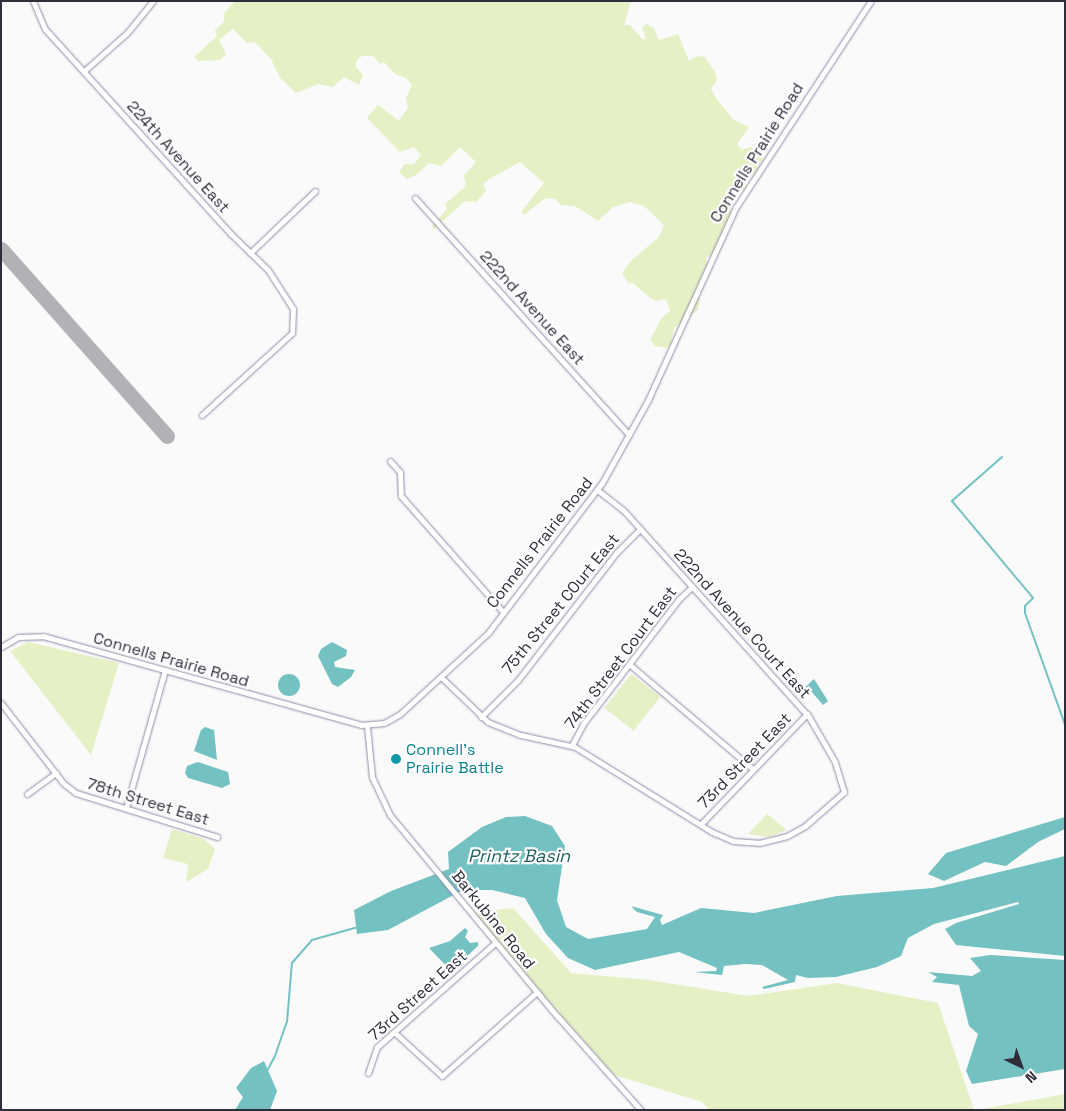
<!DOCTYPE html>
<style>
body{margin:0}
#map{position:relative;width:1066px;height:1111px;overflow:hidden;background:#fafafa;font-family:"Space Grotesk",sans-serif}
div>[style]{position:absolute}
.green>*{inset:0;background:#e5f0c5;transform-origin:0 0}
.water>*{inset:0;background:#74c1c2}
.round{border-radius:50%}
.stream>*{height:2px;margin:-1px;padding:0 1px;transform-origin:1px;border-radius:1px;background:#74c1c2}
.taxiway>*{height:15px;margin:-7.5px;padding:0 7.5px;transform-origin:7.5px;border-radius:7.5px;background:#b2b1b6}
.roads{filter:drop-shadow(0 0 1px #918aa9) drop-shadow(0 0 1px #918aa9)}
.minor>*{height:5px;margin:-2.5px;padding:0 2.5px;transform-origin:2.5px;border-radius:2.5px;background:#fff}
.dots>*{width:14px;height:14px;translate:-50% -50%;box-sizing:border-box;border:2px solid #fff;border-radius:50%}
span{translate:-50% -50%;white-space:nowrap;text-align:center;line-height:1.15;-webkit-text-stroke:4.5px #fff;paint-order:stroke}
.street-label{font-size:16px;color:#302d3a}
.culture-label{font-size:16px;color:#0d838f}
.left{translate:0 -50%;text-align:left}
.water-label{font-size:18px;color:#206061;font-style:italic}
.frame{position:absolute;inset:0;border:2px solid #302d3a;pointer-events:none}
.north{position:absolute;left:996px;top:1041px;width:50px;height:50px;-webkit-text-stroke:4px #fff;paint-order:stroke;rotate:138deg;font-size:14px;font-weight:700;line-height:20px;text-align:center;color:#302d3a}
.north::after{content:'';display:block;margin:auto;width:18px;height:22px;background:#302d3a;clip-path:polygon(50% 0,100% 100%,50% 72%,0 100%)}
</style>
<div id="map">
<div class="green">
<div style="clip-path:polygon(235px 1px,631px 1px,624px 25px,630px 25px,643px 40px,646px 38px,642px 28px,646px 24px,654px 28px,659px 40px,678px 34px,689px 61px,697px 56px,705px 57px,715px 72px,717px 80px,711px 89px,718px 101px,734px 120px,749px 127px,737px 144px,742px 150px,751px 147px,763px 158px,756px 172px,746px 179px,746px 187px,731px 200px,731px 227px,719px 237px,721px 249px,706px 258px,708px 274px,695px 291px,700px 300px,698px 310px,674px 328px,671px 344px,667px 348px,655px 346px,650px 340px,661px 319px,670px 311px,666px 299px,655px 301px,649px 297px,633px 283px,629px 284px,622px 273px,632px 260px,659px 237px,664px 225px,644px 206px,630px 202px,613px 207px,598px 221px,575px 206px,561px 205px,554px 198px,544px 199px,524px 215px,521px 212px,544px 183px,520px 162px,489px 179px,483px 184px,486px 191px,476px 202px,465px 201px,434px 229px,432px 226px,447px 209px,445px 204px,466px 186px,464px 175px,476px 162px,460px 147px,441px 166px,429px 163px,416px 175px,407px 179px,399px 172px,405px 164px,414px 164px,421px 155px,414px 147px,400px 152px,367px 118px,378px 105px,399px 121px,408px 107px,406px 98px,412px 85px,406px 78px,395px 74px,384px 62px,380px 64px,373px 56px,362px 56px,356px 61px,356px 67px,363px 75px,359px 85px,344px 77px,333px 87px,318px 84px,296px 93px,280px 78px,271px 59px,255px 42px,247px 43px,233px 29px,219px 40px,226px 54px,220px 60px,198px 61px,194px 57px,217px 36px,215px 30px,224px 22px,224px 13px)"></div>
<div style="clip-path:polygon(28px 642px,119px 663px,91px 755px,10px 651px)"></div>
<div style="left:631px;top:674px;width:37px;height:43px;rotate:38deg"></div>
<div style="clip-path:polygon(767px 814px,787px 830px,768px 837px,748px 834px)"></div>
<div style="clip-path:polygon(172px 829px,204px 839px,215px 849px,208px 869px,186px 882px,188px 864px,163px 858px)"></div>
<div style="clip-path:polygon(513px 908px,571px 973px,649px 980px,748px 996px,837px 983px,938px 1003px,974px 1110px,709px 1110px,702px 1102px,614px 1075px,471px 913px)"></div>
<div style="clip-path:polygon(1065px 1094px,1065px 1110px,977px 1110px)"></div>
</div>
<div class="water">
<div style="clip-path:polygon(332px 642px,347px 650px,346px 656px,334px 662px,335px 667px,355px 670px,351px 677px,338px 687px,332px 684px,318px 656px,321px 649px)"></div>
<div class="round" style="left:278px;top:674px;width:22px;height:22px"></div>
<div style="clip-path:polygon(814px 679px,828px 701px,823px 705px,811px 691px,806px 694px,802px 690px)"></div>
<div style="clip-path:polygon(205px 727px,214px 730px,217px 760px,194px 751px,201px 730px)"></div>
<div style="clip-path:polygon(198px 762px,228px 772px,230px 784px,222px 788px,188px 778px,185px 773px,187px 766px)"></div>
<div style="clip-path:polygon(525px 816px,552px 826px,565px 846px,557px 900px,566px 927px,588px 939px,647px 929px,655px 917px,637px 912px,631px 906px,663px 915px,660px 920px,662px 925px,701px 908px,754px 913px,837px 896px,933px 888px,1065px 856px,1065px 956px,956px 945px,945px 929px,956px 923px,1019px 904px,1018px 902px,934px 924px,908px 938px,901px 956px,877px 967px,836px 977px,808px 978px,796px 975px,795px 982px,764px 989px,762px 987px,788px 980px,762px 965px,746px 964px,724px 966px,722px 975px,694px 972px,716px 971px,717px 968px,679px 952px,595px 970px,568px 958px,546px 934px,525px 898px,492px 890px,463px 890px,388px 930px,357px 934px,354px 910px,391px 891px,449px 869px,448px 852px,482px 827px,506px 817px)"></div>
<div style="clip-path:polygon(1065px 817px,1065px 829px,1038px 842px,1006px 866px,985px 862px,944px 881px,928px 874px,946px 853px)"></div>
<div style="clip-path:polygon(465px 928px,468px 931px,465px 937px,470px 943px,478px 942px,478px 946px,451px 971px,429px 948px,450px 941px)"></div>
<div style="clip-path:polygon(990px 955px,1065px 960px,1065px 1069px,972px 1084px,966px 1071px,978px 1034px,969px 1026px,959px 985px,932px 982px,937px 977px,928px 972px,972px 976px,981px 971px,970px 958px)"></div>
<div style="clip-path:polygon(264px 1061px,277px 1091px,270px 1110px,235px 1110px,243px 1097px,236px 1088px,251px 1068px)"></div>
</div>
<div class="stream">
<div style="left:1002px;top:457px;width:67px;rotate:138.7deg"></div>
<div style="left:952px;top:501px;width:126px;rotate:50.1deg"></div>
<div style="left:1033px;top:598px;width:11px;rotate:135deg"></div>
<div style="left:1025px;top:606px;width:7px;rotate:90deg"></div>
<div style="left:1025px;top:613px;width:119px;rotate:70.3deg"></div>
<div style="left:267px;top:1071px;width:17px;rotate:-62deg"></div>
<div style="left:275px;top:1056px;width:36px;rotate:-71deg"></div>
<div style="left:287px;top:1022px;width:59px;rotate:-85.2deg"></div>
<div style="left:292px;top:963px;width:30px;rotate:-49deg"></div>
<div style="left:312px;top:940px;width:48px;rotate:-15.8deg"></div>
</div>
<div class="taxiway">
<div style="left:1px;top:249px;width:250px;rotate:48.4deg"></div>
</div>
<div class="roads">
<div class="minor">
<div style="left:33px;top:1px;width:30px;rotate:67deg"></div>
<div style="left:45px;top:29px;width:277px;rotate:47.8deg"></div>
<div style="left:231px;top:234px;width:52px;rotate:44.2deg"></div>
<div style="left:268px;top:270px;width:46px;rotate:57.3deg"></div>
<div style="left:293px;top:309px;width:24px;rotate:92deg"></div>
<div style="left:292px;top:333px;width:122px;rotate:137.7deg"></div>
<div style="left:84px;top:71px;width:57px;rotate:-41.5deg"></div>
<div style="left:127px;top:33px;width:41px;rotate:-50.9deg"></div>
<div style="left:415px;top:198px;width:319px;rotate:47.9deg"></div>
<div style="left:250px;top:253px;width:90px;rotate:-43.6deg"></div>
<div style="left:390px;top:461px;width:15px;rotate:48deg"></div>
<div style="left:400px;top:472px;width:24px;rotate:88deg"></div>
<div style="left:401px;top:496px;width:154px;rotate:48.7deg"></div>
<div style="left:1px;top:647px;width:20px;rotate:-30deg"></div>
<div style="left:18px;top:637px;width:25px;rotate:-2deg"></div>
<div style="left:43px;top:636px;width:330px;rotate:15.6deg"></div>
<div style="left:361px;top:725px;width:23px;rotate:-5deg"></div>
<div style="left:384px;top:723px;width:18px;rotate:-29deg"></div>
<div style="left:400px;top:714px;width:120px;rotate:-42.6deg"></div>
<div style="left:488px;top:633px;width:188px;rotate:-52.8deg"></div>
<div style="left:602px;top:483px;width:95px;rotate:-61deg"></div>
<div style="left:648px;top:400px;width:212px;rotate:-65.5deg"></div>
<div style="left:736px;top:207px;width:246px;rotate:-56.8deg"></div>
<div style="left:629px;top:664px;width:162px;rotate:40.3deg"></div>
<div style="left:441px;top:677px;width:65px;rotate:43.8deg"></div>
<div style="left:488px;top:722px;width:35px;rotate:22deg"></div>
<div style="left:521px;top:735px;width:55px;rotate:12.5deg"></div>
<div style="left:575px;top:747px;width:161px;rotate:31.8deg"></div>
<div style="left:712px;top:832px;width:23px;rotate:23deg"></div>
<div style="left:733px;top:841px;width:26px;rotate:4deg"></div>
<div style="left:759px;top:843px;width:29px;rotate:-14deg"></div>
<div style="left:787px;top:836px;width:21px;rotate:-29deg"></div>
<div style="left:805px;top:826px;width:52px;rotate:-41.1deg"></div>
<div style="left:844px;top:792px;width:31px;rotate:-107deg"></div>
<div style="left:835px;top:762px;width:52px;rotate:-120deg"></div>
<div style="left:809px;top:717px;width:278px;rotate:-131.9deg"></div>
<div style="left:623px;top:510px;width:33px;rotate:-142deg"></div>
<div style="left:1px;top:703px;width:101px;rotate:52.2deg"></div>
<div style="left:63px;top:783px;width:16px;rotate:38deg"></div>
<div style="left:76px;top:793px;width:148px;rotate:17.3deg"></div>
<div style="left:481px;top:717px;width:52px;rotate:-45deg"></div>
<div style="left:518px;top:680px;width:162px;rotate:-52.3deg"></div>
<div style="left:617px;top:552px;width:33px;rotate:-45deg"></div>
<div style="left:367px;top:726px;width:51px;rotate:84.4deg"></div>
<div style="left:372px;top:777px;width:42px;rotate:64.7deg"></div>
<div style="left:390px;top:815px;width:263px;rotate:50.3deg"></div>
<div style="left:558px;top:1017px;width:125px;rotate:48.3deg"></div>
<div style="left:572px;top:745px;width:24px;rotate:-62deg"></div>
<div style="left:583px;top:724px;width:158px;rotate:-52.5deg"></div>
<div style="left:679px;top:599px;width:18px;rotate:-43deg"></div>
<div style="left:27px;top:794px;width:36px;rotate:-36deg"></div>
<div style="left:126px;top:808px;width:143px;rotate:-74.2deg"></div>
<div style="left:701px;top:824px;width:153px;rotate:-46.1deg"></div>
<div style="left:394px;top:1032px;width:65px;rotate:42.5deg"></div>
<div style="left:442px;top:1076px;width:127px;rotate:-41.5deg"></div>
<div style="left:368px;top:1073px;width:28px;rotate:-71deg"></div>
<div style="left:377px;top:1047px;width:157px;rotate:-41.4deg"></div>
</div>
</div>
<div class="dots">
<div style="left:396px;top:759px;background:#0f9aa8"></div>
</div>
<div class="street-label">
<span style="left:757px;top:153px;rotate:-58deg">Connells Prairie Road</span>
<span style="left:178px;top:157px;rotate:48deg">224th Avenue East</span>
<span style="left:532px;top:308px;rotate:48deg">222nd Avenue East</span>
<span style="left:540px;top:543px;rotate:-52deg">Connells Prairie Road</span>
<span style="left:561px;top:604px;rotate:-51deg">75th Street COurt East</span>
<span style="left:742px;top:624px;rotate:48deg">222nd Avenue Court East</span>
<span style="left:621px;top:658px;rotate:-53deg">74th Street Court East</span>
<span style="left:171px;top:660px;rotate:16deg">Connells Prairie Road</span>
<span style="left:745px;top:761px;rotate:-46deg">73rd Street East</span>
<span style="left:148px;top:802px;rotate:17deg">78th Street East</span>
<span style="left:493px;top:920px;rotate:51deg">Barkubine Road</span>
<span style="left:418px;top:996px;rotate:-42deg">73rd Street East</span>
</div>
<div class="culture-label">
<span class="left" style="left:406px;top:759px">Connell's<br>Prairie Battle</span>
</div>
<div class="water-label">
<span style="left:519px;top:856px">Printz Basin</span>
</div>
<div class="frame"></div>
<div class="north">N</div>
</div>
